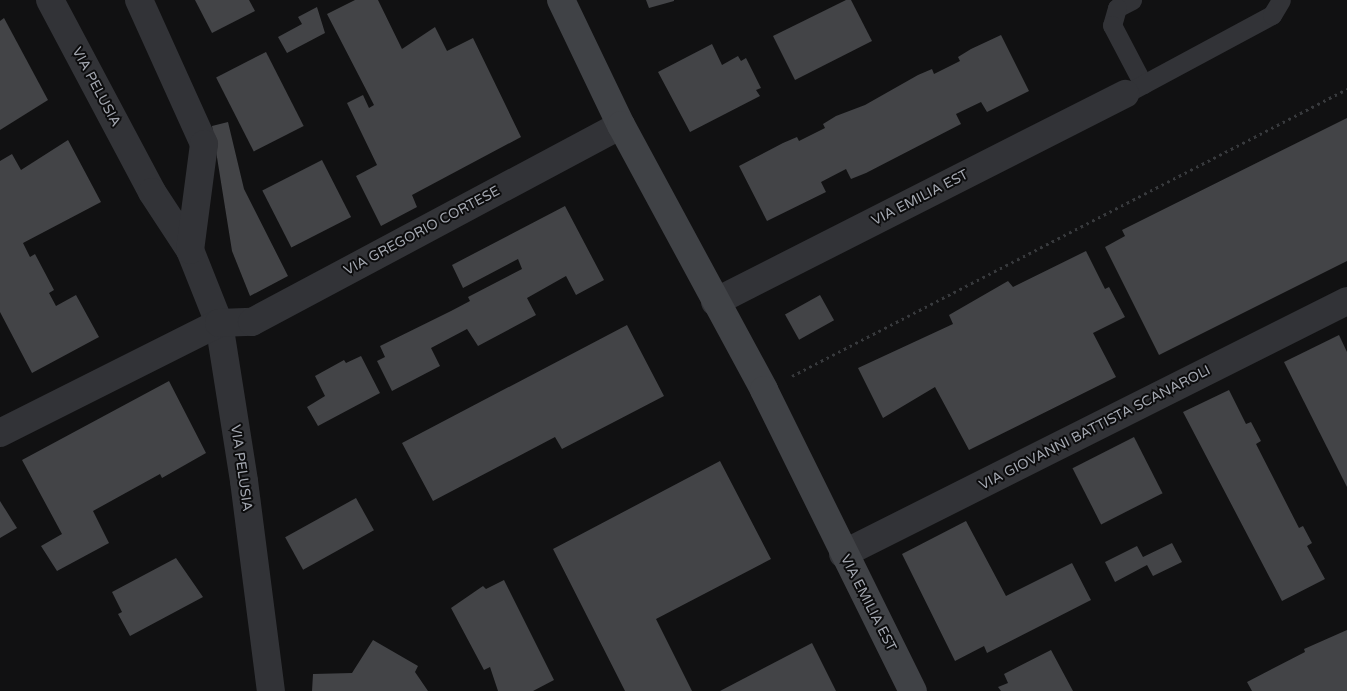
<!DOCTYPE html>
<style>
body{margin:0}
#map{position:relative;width:1347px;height:691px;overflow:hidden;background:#111112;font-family:"Varela Round",sans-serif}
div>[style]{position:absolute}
.building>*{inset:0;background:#434447;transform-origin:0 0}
.path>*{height:3px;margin-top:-1.5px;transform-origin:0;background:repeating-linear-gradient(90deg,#383a3d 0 2.5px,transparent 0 6.5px)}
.lane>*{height:19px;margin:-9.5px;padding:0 9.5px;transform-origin:9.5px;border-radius:9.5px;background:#323337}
.street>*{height:28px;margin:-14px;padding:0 14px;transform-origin:14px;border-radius:14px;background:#323337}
.secondary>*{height:28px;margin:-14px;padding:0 14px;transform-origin:14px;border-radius:14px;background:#404246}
span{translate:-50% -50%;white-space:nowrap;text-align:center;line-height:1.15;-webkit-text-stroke:4px #0c0c0d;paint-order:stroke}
.street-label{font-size:14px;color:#a4a8b1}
</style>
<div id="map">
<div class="building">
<div style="clip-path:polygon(195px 0,249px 0,255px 11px,212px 33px)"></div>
<div style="clip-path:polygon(355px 0,378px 0,402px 49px,435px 27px,447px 51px,473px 38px,521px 137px,412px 195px,417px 207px,381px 226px,356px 176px,377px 165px,347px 103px,363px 95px,369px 108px,374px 105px,327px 14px)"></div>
<div style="clip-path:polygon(646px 0,674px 0,674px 1px,649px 8px)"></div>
<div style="clip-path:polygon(846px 0,851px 0,872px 41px,795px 80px,773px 36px)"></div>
<div style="clip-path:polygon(317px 7px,325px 33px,287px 53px,278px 37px,302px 24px,298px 17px)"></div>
<div style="clip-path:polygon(4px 18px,48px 100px,0 130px,0 21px)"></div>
<div style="clip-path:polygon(1001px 35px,1029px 91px,987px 112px,981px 102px,956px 114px,961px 124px,866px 173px,851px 179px,846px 169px,821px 182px,826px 192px,767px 221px,739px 166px,783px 143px,797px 137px,799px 141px,825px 128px,823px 124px,836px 116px,865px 105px,918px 75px,932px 69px,934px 74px,960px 61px,958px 57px,971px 49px)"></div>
<div style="clip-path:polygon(712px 44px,722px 65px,738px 56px,741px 61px,746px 58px,761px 88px,756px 90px,760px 96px,690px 132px,658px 72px)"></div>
<div style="left:266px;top:52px;width:83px;height:56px;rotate:63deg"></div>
<div style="clip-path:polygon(1347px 118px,1347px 261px,1159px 355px,1105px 247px,1125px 236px,1122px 230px)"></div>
<div style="clip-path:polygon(228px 122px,244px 189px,288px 276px,250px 296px,232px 251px,212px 126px)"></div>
<div style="clip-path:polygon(68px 140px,101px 202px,23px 243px,30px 257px,35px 254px,54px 290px,49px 293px,56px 306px,76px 295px,99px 337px,32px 373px,0 312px,0 161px,12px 154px,21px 170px)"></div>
<div style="left:322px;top:160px;width:64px;height:67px;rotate:63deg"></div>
<div style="clip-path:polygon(565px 206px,604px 280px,576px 295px,566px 276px,527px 298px,536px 315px,478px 346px,467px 329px,431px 348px,440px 366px,392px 391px,377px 361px,385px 357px,380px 346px,451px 311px,470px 301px,468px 297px,522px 269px,518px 259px,463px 288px,452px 265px)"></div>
<div style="clip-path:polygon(1086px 251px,1105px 289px,1109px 287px,1125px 317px,1093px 333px,1116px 377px,969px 450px,935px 387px,883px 418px,858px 368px,953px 324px,949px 315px,1008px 281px,1013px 287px)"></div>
<div style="left:820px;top:295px;width:29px;height:40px;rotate:61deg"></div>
<div style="clip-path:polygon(627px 325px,664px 396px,562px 449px,555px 437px,433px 501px,402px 443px)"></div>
<div style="clip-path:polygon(1339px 335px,1347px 352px,1347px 487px,1284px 362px)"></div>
<div style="clip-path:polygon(361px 356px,380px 393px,318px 426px,307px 407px,325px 396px,315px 376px,344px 360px,346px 363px)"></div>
<div style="clip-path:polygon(169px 381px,206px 453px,162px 478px,160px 474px,93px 511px,109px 543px,57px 571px,41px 546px,62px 534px,22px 460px)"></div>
<div style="clip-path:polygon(1229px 390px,1246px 424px,1251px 422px,1261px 441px,1256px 444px,1299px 528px,1303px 526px,1312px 543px,1307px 546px,1325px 579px,1282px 601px,1183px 412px)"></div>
<div style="left:1134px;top:437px;width:63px;height:69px;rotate:63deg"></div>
<div style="clip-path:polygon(720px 461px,771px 559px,656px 619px,692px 691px,625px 691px,553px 549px)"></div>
<div style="left:356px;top:498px;width:37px;height:81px;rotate:61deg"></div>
<div style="clip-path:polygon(0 501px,17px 528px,0 538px)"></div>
<div style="clip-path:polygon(966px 521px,1006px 596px,1072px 563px,1091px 600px,987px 653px,984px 646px,955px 661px,902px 554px)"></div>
<div style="clip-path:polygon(1172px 543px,1182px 562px,1153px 576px,1147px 565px,1115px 582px,1105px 562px,1137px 546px,1143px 557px)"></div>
<div style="clip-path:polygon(176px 558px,203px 597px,130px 636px,118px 614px,122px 612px,112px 592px)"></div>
<div style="clip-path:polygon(504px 580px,554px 680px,533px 691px,498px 691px,490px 667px,484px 670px,451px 608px,483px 586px,486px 589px)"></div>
<div style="clip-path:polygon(1347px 630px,1347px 691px,1252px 691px,1247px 682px,1305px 652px,1304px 649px)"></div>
<div style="clip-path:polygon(373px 640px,418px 666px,415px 672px,428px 691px,312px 691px,313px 674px,352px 673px)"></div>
<div style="clip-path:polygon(812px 643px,836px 691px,720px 691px)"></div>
<div style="clip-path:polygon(1051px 650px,1073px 691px,1001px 691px,998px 687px,1008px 683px,1004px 674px)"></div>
</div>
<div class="path">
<div style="left:792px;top:376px;width:625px;rotate:-27.34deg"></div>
</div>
<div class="lane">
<div style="left:1132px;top:0;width:17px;rotate:152deg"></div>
<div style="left:1117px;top:8px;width:18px;rotate:106deg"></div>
<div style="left:1112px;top:25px;width:67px;rotate:62.3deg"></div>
<div style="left:1125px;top:94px;width:167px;rotate:-28.3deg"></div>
<div style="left:1272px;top:15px;width:17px;rotate:-59deg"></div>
</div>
<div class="street">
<div style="left:50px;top:0;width:217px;rotate:62deg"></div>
<div style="left:152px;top:192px;width:69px;rotate:56.8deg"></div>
<div style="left:190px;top:250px;width:79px;rotate:68.3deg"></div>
<div style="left:219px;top:323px;width:160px;rotate:81deg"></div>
<div style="left:244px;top:481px;width:212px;rotate:82.7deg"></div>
<div style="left:139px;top:0;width:158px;rotate:65.7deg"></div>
<div style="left:204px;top:144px;width:107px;rotate:97.5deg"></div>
<div style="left:715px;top:302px;width:460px;rotate:-26.9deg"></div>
<div style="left:0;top:433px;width:245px;rotate:-26.7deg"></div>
<div style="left:219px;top:323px;width:33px;rotate:-2deg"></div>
<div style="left:252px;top:322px;width:418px;rotate:-28.1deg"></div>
<div style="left:843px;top:554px;width:564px;rotate:-26.66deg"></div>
</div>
<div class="secondary">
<div style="left:561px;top:0;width:139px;rotate:64.4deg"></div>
<div style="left:621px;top:125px;width:301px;rotate:61.6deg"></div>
<div style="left:764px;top:390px;width:336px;rotate:63.7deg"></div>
</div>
<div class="street-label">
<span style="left:96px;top:87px;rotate:62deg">VIA PELUSIA</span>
<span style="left:920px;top:198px;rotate:-27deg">VIA EMILIA EST</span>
<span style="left:422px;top:231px;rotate:-28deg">VIA GREGORIO CORTESE</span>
<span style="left:1095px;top:428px;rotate:-27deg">VIA GIOVANNI BATTISTA SCANAROLI</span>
<span style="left:241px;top:468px;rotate:82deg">VIA PELUSIA</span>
<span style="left:868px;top:603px;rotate:63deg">VIA EMILIA EST</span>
</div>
</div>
